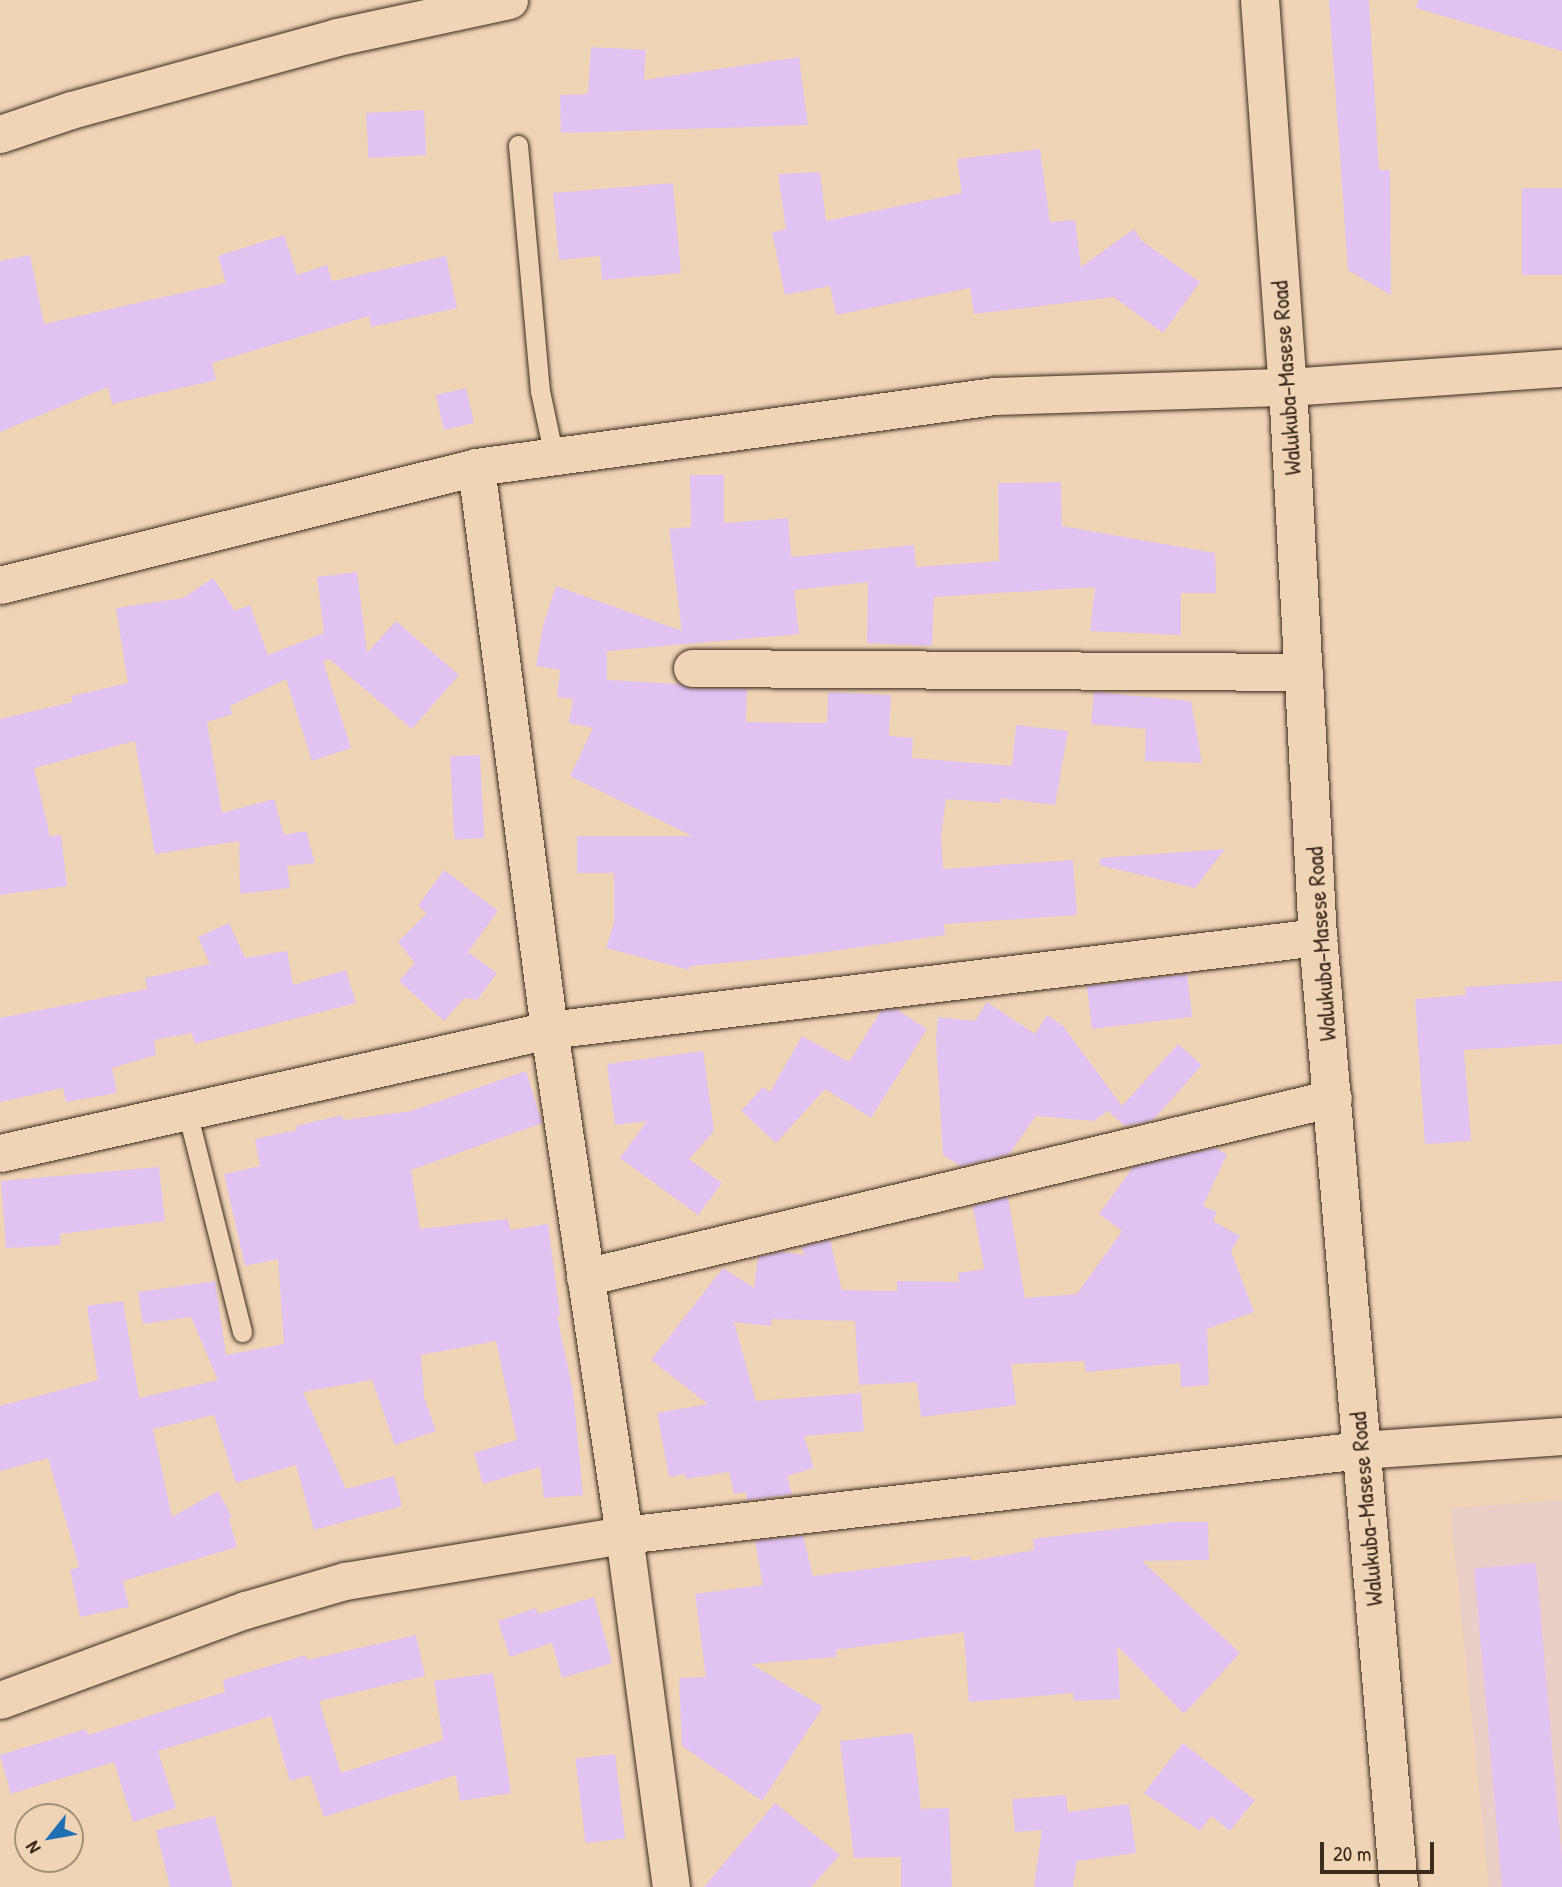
<!DOCTYPE html>
<style>
body{margin:0}
#map{position:relative;width:1562px;height:1887px;overflow:hidden;background:#efd4b6;font-family:"Patrick Hand",sans-serif}
div>[style]{position:absolute}
.built>*{inset:0;background:#eacfc8}
.building>*{inset:0;background:#e0c3f1;transform-origin:0 0}
.roads{filter:drop-shadow(0 0 2px #3b2a1e) drop-shadow(0 0 2px #3b2a1e)}
.service>*{height:19px;margin:-9.5px;padding:0 9.5px;transform-origin:9.5px;border-radius:9.5px;background:#efd4b6}
.minor>*{height:37px;margin:-18.5px;padding:0 18.5px;transform-origin:18.5px;border-radius:18.5px;background:#efd4b6}
.tertiary>*{height:38px;margin:-19px;padding:0 19px;transform-origin:19px;border-radius:19px;background:#efd4b6}
span{translate:-50% -50%;white-space:nowrap;text-align:center;line-height:1.15;-webkit-text-stroke:7px #efd4b6;paint-order:stroke}
.street-label{font-size:24px;color:#3b2a1e}
.north{position:absolute;left:14px;top:1803px;width:70px;height:70px;box-sizing:border-box;background:#efd4b6;border:2px solid #a79079;border-radius:50%;rotate:239deg;font-size:19px;font-weight:700;line-height:28px;text-align:center;color:#3b2a1e}
.north::after{content:'';display:block;margin:auto;width:24px;height:32px;background:#1f6fb2;clip-path:polygon(50% 0,100% 100%,50% 72%,0 100%)}
.scale{position:absolute;left:1320px;top:1842px;width:114px;height:32px;box-sizing:border-box;border:4px solid #3b2a1e;border-top:0;padding-left:9px;font-size:21px;line-height:24px;white-space:nowrap;color:#3b2a1e;-webkit-text-stroke:5px #efd4b6;paint-order:stroke}
</style>
<div id="map">
<div class="built">
<div style="clip-path:polygon(1562px 1500px,1562px 1887px,1489px 1887px,1450px 1508px)"></div>
</div>
<div class="building">
<div style="clip-path:polygon(1329px 0,1369px 0,1379px 170px,1390px 170px,1391px 295px,1348px 270px)"></div>
<div style="clip-path:polygon(1418px 0,1562px 0,1562px 51px,1416px 8px)"></div>
<div style="clip-path:polygon(591px 47px,646px 50px,644px 80px,799px 57px,808px 125px,561px 133px,560px 95px,588px 94px)"></div>
<div style="left:424px;top:110px;width:45px;height:58px;rotate:87deg"></div>
<div style="clip-path:polygon(1040px 149px,1050px 222px,1075px 220px,1081px 267px,1134px 229px,1142px 241px,1200px 282px,1163px 333px,1114px 297px,974px 314px,970px 288px,836px 315px,830px 286px,785px 295px,772px 232px,786px 229px,778px 174px,820px 172px,826px 221px,962px 193px,957px 159px)"></div>
<div style="clip-path:polygon(673px 183px,681px 273px,602px 280px,600px 256px,559px 260px,553px 193px)"></div>
<div style="left:1562px;top:188px;width:87px;height:40px;rotate:90deg"></div>
<div style="clip-path:polygon(284px 235px,297px 275px,327px 265px,332px 281px,446px 256px,457px 308px,371px 327px,369px 316px,212px 363px,216px 380px,112px 404px,108px 387px,0 432px,0 261px,30px 255px,44px 324px,226px 283px,218px 256px)"></div>
<div style="left:466px;top:388px;width:36px;height:31px;rotate:77deg"></div>
<div style="clip-path:polygon(690px 475px,724px 475px,724px 523px,788px 518px,791px 557px,914px 545px,916px 567px,999px 561px,998px 483px,1061px 482px,1062px 526px,1215px 553px,1216px 593px,1181px 593px,1181px 635px,1090px 631px,1095px 587px,934px 597px,932px 646px,867px 643px,868px 582px,794px 590px,799px 634px,607px 651px,607px 680px,679px 684px,692px 689px,747px 689px,746px 722px,827px 723px,828px 692px,891px 695px,889px 736px,913px 738px,912px 758px,1012px 766px,1016px 725px,1068px 731px,1055px 805px,1001px 798px,1001px 803px,946px 799px,941px 836px,943px 869px,1073px 860px,1077px 915px,944px 924px,945px 935px,798px 956px,690px 966px,689px 970px,606px 948px,614px 923px,614px 873px,577px 873px,577px 836px,692px 836px,570px 776px,593px 728px,569px 723px,573px 699px,557px 697px,560px 670px,536px 666px,543px 626px,556px 586px,682px 631px,669px 529px,691px 527px)"></div>
<div style="clip-path:polygon(357px 572px,367px 653px,396px 621px,459px 675px,412px 729px,329px 659px,323px 661px,351px 748px,312px 761px,286px 679px,230px 706px,232px 714px,207px 722px,222px 813px,274px 799px,284px 835px,306px 831px,315px 863px,287px 866px,290px 888px,240px 894px,239px 841px,155px 854px,135px 741px,34px 768px,50px 836px,61px 835px,67px 886px,0 895px,0 719px,73px 702px,71px 696px,128px 683px,116px 608px,183px 598px,213px 578px,235px 611px,250px 605px,268px 655px,324px 633px,317px 577px)"></div>
<div style="clip-path:polygon(1094px 692px,1191px 701px,1202px 763px,1145px 761px,1146px 729px,1091px 724px)"></div>
<div style="left:480px;top:755px;width:83px;height:30px;rotate:87deg"></div>
<div style="clip-path:polygon(1225px 849px,1195px 888px,1099px 865px,1100px 858px)"></div>
<div style="clip-path:polygon(444px 870px,498px 911px,468px 952px,497px 973px,477px 1000px,464px 998px,444px 1021px,399px 981px,415px 963px,398px 942px,427px 913px,418px 906px)"></div>
<div style="clip-path:polygon(229px 923px,245px 958px,287px 951px,293px 985px,346px 970px,356px 1003px,195px 1044px,192px 1033px,154px 1040px,156px 1055px,112px 1068px,117px 1093px,66px 1102px,63px 1088px,0 1102px,0 1018px,147px 989px,145px 978px,210px 964px,198px 937px)"></div>
<div style="left:1187px;top:974px;width:43px;height:101px;rotate:83deg"></div>
<div style="clip-path:polygon(1562px 981px,1562px 1044px,1464px 1050px,1471px 1141px,1425px 1144px,1415px 999px,1466px 995px,1465px 987px)"></div>
<div style="clip-path:polygon(987px 1002px,1035px 1034px,1047px 1015px,1063px 1026px,1122px 1106px,1178px 1044px,1202px 1065px,1153px 1120px,1125px 1126px,1108px 1111px,1094px 1121px,1036px 1116px,1009px 1154px,961px 1166px,943px 1155px,936px 1039px,938px 1017px,975px 1021px)"></div>
<div style="clip-path:polygon(896px 1009px,927px 1029px,871px 1118px,825px 1089px,776px 1143px,741px 1111px,763px 1087px,770px 1092px,802px 1036px,849px 1062px,881px 1011px)"></div>
<div style="clip-path:polygon(703px 1051px,714px 1131px,689px 1159px,722px 1183px,698px 1215px,620px 1158px,647px 1121px,615px 1125px,607px 1064px)"></div>
<div style="clip-path:polygon(526px 1071px,542px 1123px,411px 1170px,420px 1229px,508px 1219px,510px 1230px,548px 1224px,560px 1315px,557px 1316px,573px 1391px,583px 1495px,544px 1498px,540px 1467px,483px 1484px,474px 1453px,517px 1440px,496px 1341px,421px 1355px,424px 1397px,436px 1431px,395px 1445px,372px 1380px,303px 1392px,346px 1489px,394px 1476px,402px 1506px,314px 1530px,296px 1465px,236px 1483px,214px 1415px,153px 1429px,172px 1517px,218px 1491px,232px 1517px,229px 1519px,237px 1547px,123px 1581px,129px 1607px,80px 1617px,70px 1570px,79px 1567px,48px 1458px,0 1471px,0 1406px,98px 1380px,87px 1306px,123px 1301px,139px 1398px,218px 1380px,191px 1317px,143px 1324px,138px 1292px,215px 1281px,226px 1355px,284px 1344px,278px 1259px,245px 1266px,224px 1174px,260px 1166px,255px 1139px,297px 1130px,296px 1126px,342px 1115px,343px 1120px,411px 1111px)"></div>
<div style="clip-path:polygon(1215px 1148px,1227px 1154px,1203px 1206px,1217px 1212px,1213px 1221px,1240px 1236px,1231px 1251px,1254px 1312px,1207px 1329px,1209px 1385px,1181px 1387px,1180px 1363px,1086px 1372px,1084px 1361px,1011px 1364px,1016px 1405px,921px 1417px,917px 1382px,859px 1385px,855px 1321px,772px 1319px,771px 1326px,734px 1322px,756px 1401px,861px 1393px,864px 1431px,804px 1436px,814px 1468px,787px 1476px,792px 1494px,747px 1500px,746px 1492px,734px 1494px,729px 1472px,686px 1479px,685px 1474px,669px 1477px,657px 1413px,708px 1404px,651px 1360px,723px 1268px,754px 1288px,758px 1257px,781px 1252px,804px 1255px,802px 1247px,830px 1240px,842px 1290px,897px 1291px,897px 1281px,959px 1282px,958px 1273px,984px 1269px,973px 1206px,1008px 1197px,1025px 1298px,1077px 1294px,1122px 1231px,1099px 1214px,1133px 1167px)"></div>
<div style="clip-path:polygon(159px 1167px,165px 1221px,60px 1234px,61px 1245px,6px 1248px,1px 1181px)"></div>
<div style="clip-path:polygon(1172px 1522px,1208px 1522px,1209px 1560px,1142px 1561px,1240px 1653px,1184px 1714px,1117px 1646px,1120px 1699px,1074px 1701px,1073px 1693px,969px 1702px,964px 1632px,836px 1650px,837px 1657px,751px 1664px,823px 1707px,762px 1801px,682px 1746px,679px 1678px,706px 1677px,695px 1594px,763px 1585px,755px 1541px,803px 1536px,813px 1576px,970px 1556px,971px 1561px,1034px 1550px,1033px 1539px)"></div>
<div style="left:1536px;top:1563px;width:325px;height:62px;rotate:85deg"></div>
<div style="clip-path:polygon(594px 1597px,612px 1663px,562px 1678px,552px 1643px,510px 1657px,498px 1621px,536px 1608px,538px 1614px)"></div>
<div style="clip-path:polygon(416px 1635px,425px 1676px,319px 1701px,341px 1773px,443px 1740px,434px 1681px,493px 1673px,511px 1793px,460px 1801px,456px 1775px,324px 1817px,310px 1775px,290px 1781px,271px 1716px,158px 1751px,176px 1808px,133px 1822px,114px 1762px,11px 1794px,0 1755px,86px 1729px,88px 1735px,225px 1692px,223px 1680px,306px 1655px,307px 1660px)"></div>
<div style="clip-path:polygon(913px 1733px,921px 1809px,949px 1808px,952px 1887px,901px 1887px,901px 1857px,854px 1858px,840px 1741px)"></div>
<div style="clip-path:polygon(1183px 1743px,1255px 1800px,1230px 1831px,1211px 1816px,1200px 1831px,1144px 1793px)"></div>
<div style="left:615px;top:1754px;width:85px;height:40px;rotate:83deg"></div>
<div style="clip-path:polygon(1066px 1795px,1068px 1812px,1129px 1804px,1136px 1853px,1077px 1861px,1073px 1887px,1034px 1887px,1042px 1830px,1015px 1832px,1012px 1799px)"></div>
<div style="clip-path:polygon(775px 1803px,840px 1855px,811px 1887px,704px 1887px)"></div>
<div style="clip-path:polygon(215px 1816px,233px 1887px,170px 1887px,156px 1830px)"></div>
</div>
<div class="roads">
<div class="service">
<div style="left:518px;top:145px;width:247px;rotate:84.9deg"></div>
<div style="left:540px;top:391px;width:67px;rotate:78deg"></div>
<div style="left:187px;top:1111px;width:228px;rotate:76deg"></div>
</div>
<div class="minor">
<div style="left:0;top:134px;width:75px;rotate:-18.7deg"></div>
<div style="left:71px;top:110px;width:276px;rotate:-15.3deg"></div>
<div style="left:337px;top:37px;width:176px;rotate:-12.1deg"></div>
<div style="left:476px;top:467px;width:568px;rotate:82.61deg"></div>
<div style="left:549px;top:1030px;width:511px;rotate:81.55deg"></div>
<div style="left:624px;top:1535px;width:355px;rotate:82.4deg"></div>
<div style="left:0;top:585px;width:490px;rotate:-13.9deg"></div>
<div style="left:476px;top:467px;width:523px;rotate:-7.8deg"></div>
<div style="left:994px;top:396px;width:294px;rotate:-1.8deg"></div>
<div style="left:1288px;top:387px;width:275px;rotate:-4deg"></div>
<div style="left:692px;top:668px;width:612px;rotate:0.37deg"></div>
<div style="left:0;top:1153px;width:563px;rotate:-12.63deg"></div>
<div style="left:549px;top:1030px;width:775px;rotate:-6.9deg"></div>
<div style="left:585px;top:1277px;width:769px;rotate:-13.46deg"></div>
<div style="left:0;top:1700px;width:261px;rotate:-20.2deg"></div>
<div style="left:245px;top:1610px;width:104px;rotate:-16.2deg"></div>
<div style="left:345px;top:1581px;width:283px;rotate:-9.4deg"></div>
<div style="left:624px;top:1535px;width:742px;rotate:-6.58deg"></div>
<div style="left:1361px;top:1450px;width:201px;rotate:-4deg"></div>
</div>
<div class="tertiary">
<div style="left:1260px;top:0;width:388px;rotate:85.9deg"></div>
<div style="left:1288px;top:387px;width:551px;rotate:86.88deg"></div>
<div style="left:1318px;top:937px;width:953px;rotate:85.13deg"></div>
</div>
</div>
<div class="street-label">
<span style="left:1286px;top:378px;rotate:-94deg">Walukuba-Masese Road</span>
<span style="left:1321px;top:944px;rotate:-94deg">Walukuba-Masese Road</span>
<span style="left:1366px;top:1509px;rotate:-95deg">Walukuba-Masese Road</span>
</div>
<div class="north">N</div>
<div class="scale">20 m</div>
</div>
